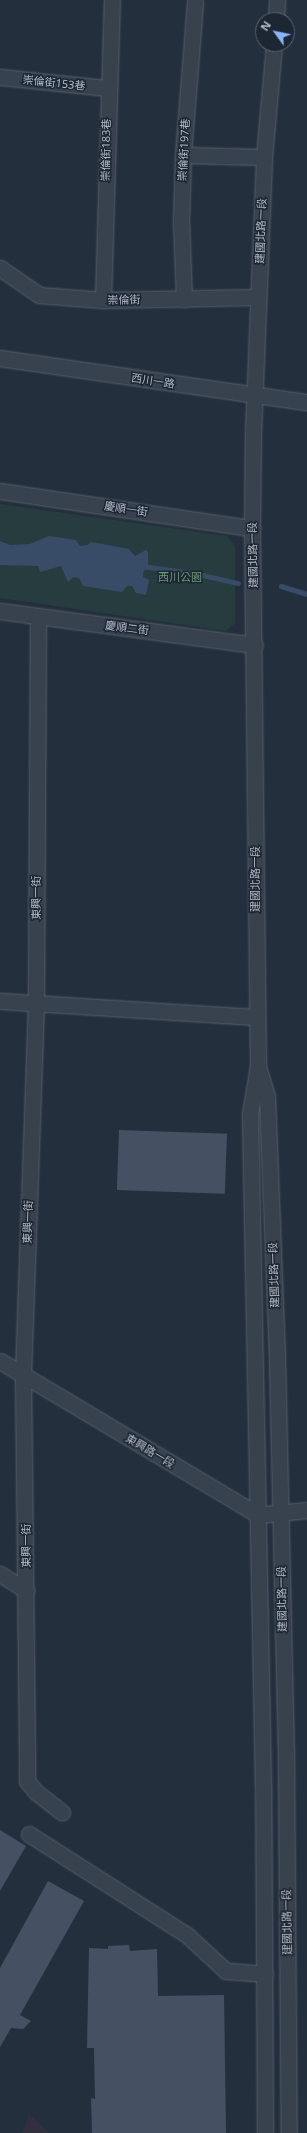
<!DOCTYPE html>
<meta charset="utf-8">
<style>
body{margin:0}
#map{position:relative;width:307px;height:2133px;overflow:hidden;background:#242f3e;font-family:"Noto Sans","Noto Sans TC",sans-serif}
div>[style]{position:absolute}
.medical>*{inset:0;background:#32303f}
.green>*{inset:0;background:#263c3f}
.water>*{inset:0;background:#394c67}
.stream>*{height:4.5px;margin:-2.25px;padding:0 2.25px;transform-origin:2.25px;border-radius:2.25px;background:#394c67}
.building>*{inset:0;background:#455162;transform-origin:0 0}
.roads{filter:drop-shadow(0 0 1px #565f6c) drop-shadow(0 0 1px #565f6c)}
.minor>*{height:15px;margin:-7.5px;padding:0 7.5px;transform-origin:7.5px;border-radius:7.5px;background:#38414e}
span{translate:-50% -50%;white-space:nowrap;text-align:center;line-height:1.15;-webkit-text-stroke:3px #1d2633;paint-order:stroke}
.street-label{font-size:11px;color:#b4bcc9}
.park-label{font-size:11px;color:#6b9a76}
.north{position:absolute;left:255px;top:12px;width:40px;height:40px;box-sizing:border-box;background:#1d2633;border:1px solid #59626f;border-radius:50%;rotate:303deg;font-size:11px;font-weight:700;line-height:16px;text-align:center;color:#b4bcc9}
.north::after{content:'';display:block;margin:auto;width:14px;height:18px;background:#8ab4f8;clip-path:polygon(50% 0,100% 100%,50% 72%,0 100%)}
</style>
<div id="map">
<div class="medical">
<div style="clip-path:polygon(29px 2114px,49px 2133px,23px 2133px)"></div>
</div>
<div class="green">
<div style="clip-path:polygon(0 504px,227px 536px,235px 546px,235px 623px,226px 631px,0 598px)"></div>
</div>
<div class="water">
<div style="clip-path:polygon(49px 536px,76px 540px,80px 546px,87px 545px,91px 542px,129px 549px,135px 556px,146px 550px,148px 552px,148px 565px,143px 573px,143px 577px,149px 580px,146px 595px,136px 593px,132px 586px,127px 586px,122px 592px,83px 586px,79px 578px,73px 577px,68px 582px,61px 566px,40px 572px,38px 566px,0 565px,0 541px,10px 545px,30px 544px)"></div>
</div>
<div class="stream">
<div style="left:142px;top:566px;width:57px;rotate:8.1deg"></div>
<div style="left:198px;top:574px;width:41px;rotate:12.7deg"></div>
<div style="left:281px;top:586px;width:27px;rotate:17deg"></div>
</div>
<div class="building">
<div style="left:119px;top:1130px;width:108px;height:60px;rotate:2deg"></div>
<div style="clip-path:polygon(0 1830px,26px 1846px,0 1891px)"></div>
<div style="clip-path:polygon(48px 1881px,84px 1901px,20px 2015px,31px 2021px,23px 2029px,11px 2028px,0 2047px,0 1968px)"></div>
<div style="clip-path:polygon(129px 1945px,130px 1951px,157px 1949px,158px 1996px,224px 1995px,226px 2133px,92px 2133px,91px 2098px,95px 2099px,94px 2048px,87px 2048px,89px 1948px,108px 1949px,108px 1946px)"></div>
</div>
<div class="roads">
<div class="minor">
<div style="left:276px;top:20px;width:20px;rotate:-87deg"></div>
<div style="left:0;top:77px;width:108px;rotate:5.9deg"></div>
<div style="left:183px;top:155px;width:81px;rotate:1.4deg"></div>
<div style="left:0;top:268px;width:47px;rotate:34.7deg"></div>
<div style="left:39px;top:295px;width:64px;rotate:4.5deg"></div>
<div style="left:103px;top:300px;width:155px;rotate:-1.1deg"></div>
<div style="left:184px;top:299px;width:77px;rotate:-92.2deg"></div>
<div style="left:181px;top:222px;width:67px;rotate:-88.3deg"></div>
<div style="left:183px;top:155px;width:153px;rotate:-85.5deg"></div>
<div style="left:103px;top:300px;width:300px;rotate:-88.3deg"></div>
<div style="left:0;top:358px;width:310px;rotate:8.2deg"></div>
<div style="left:0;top:491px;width:255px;rotate:8.4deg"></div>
<div style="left:0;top:611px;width:257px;rotate:7.6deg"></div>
<div style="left:38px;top:616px;width:387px;rotate:90.3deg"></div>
<div style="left:36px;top:1003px;width:372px;rotate:92deg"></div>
<div style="left:23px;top:1375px;width:395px;rotate:89.4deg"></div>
<div style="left:27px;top:1770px;width:11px;rotate:90deg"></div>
<div style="left:27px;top:1781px;width:14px;rotate:51deg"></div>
<div style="left:36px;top:1792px;width:33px;rotate:38deg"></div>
<div style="left:0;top:1001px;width:256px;rotate:3.6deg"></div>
<div style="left:259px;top:1070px;width:27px;rotate:73deg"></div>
<div style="left:267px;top:1096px;width:263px;rotate:87.8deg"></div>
<div style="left:277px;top:1359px;width:392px;rotate:88.7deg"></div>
<div style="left:286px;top:1751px;width:382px;rotate:89.6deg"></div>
<div style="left:0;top:1361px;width:300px;rotate:30.8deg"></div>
<div style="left:258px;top:1515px;width:49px;rotate:-5.8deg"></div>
<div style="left:0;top:1574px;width:31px;rotate:32deg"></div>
<div style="left:29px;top:1834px;width:188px;rotate:32.6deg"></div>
<div style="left:187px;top:1935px;width:53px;rotate:42.7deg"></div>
<div style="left:226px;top:1971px;width:39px;rotate:4deg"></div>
<div style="left:265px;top:2133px;width:347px;rotate:-90.3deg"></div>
<div style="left:263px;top:1786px;width:672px;rotate:-91.11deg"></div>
<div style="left:250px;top:1114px;width:49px;rotate:-80.5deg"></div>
<div style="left:258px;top:1066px;width:538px;rotate:-90.64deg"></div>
<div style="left:252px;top:528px;width:95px;rotate:-89.4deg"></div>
<div style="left:253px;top:433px;width:276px;rotate:-87.7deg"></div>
<div style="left:264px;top:157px;width:113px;rotate:-84.9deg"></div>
</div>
</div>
<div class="street-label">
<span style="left:54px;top:83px;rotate:6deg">崇倫街153巷</span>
<span style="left:106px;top:150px;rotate:-89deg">崇倫街183巷</span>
<span style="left:184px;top:150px;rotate:-87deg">崇倫街197巷</span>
<span style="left:261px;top:231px;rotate:-88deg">建國北路一段</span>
<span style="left:124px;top:300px;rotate:-1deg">崇倫街</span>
<span style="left:153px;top:381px;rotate:9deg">西川一路</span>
<span style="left:126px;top:509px;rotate:9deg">慶順一街</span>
<span style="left:253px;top:555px;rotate:-91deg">建國北路一段</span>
<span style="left:127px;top:628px;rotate:7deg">慶順二街</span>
<span style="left:255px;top:879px;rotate:-90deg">建國北路一段</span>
<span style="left:36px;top:898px;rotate:-90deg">東興一街</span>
<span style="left:28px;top:1222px;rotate:-88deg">東興一街</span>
<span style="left:274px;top:1275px;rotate:-92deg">建國北路一段</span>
<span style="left:150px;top:1451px;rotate:31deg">東興路一段</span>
<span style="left:26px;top:1546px;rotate:-90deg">東興一街</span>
<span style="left:282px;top:1599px;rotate:-91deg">建國北路一段</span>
<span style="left:287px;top:1922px;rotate:-91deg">建國北路一段</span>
</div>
<div class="park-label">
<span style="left:180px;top:577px">西川公園</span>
</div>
<div class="north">N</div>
</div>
